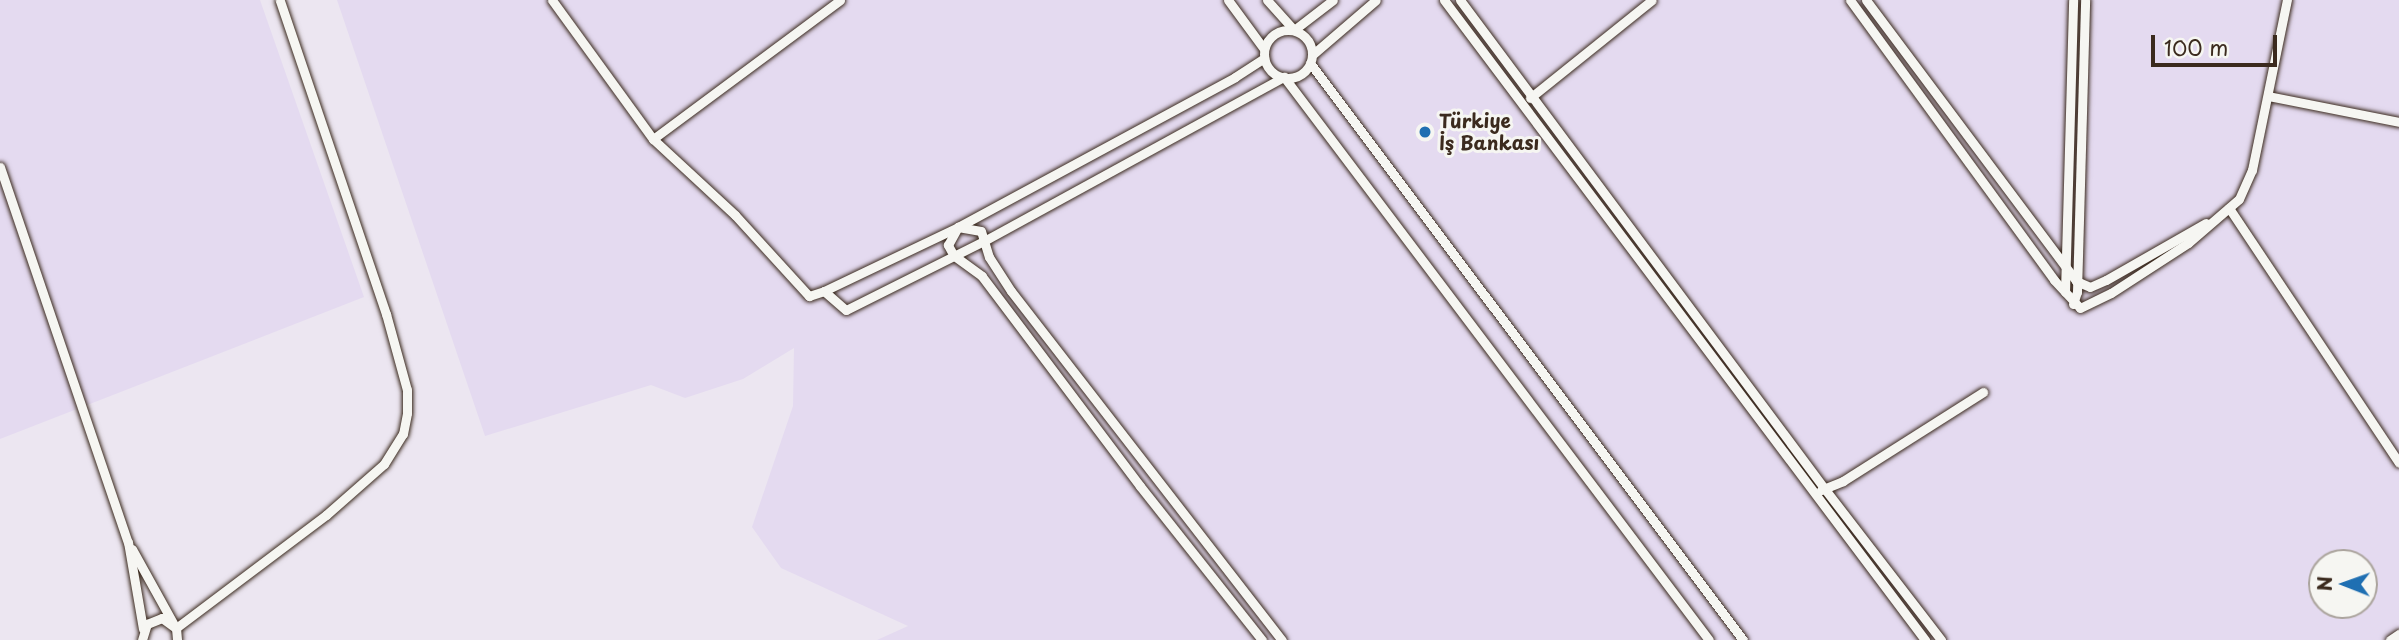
<!DOCTYPE html>
<meta charset="utf-8">
<style>
body{margin:0}
#map{position:relative;width:2399px;height:640px;overflow:hidden;background:#ece6f1;font-family:"Playpen Sans",sans-serif}
div>[style]{position:absolute}
.built>*{inset:0;background:#e4daf0}
.roads{filter:drop-shadow(0 0 2px #3b2a1e) drop-shadow(0 0 2px #3b2a1e)}
.minor>*{height:9px;margin:-4.5px;padding:0 4.5px;transform-origin:4.5px;border-radius:4.5px;background:#f6f6f2}
.minor>.ring{margin:-4.5px;padding:0;box-sizing:content-box;background:none;border:9px solid #f6f6f2;border-radius:50%}
.dots>*{width:19px;height:19px;translate:-50% -50%;box-sizing:border-box;border:4px solid #f6f6f2;border-radius:50%}
span{translate:-50% -50%;white-space:nowrap;text-align:center;line-height:1.15;-webkit-text-stroke:6px #f6f6f2;paint-order:stroke}
.poi-label{font-size:19px;color:#3b2a1e;font-weight:700}
.left{translate:0 -50%;text-align:left}
.north{position:absolute;left:2308px;top:549px;width:70px;height:70px;box-sizing:border-box;background:#f6f6f2;border:2px solid #aba49d;border-radius:50%;rotate:271deg;font-size:19px;font-weight:700;line-height:28px;text-align:center;color:#3b2a1e}
.north::after{content:'';display:block;margin:auto;width:24px;height:32px;background:#1f6fb2;clip-path:polygon(50% 0,100% 100%,50% 72%,0 100%)}
.scale{position:absolute;left:2151px;top:35px;width:126px;height:32px;box-sizing:border-box;border:4px solid #3b2a1e;border-top:0;padding-left:9px;font-size:21px;line-height:24px;white-space:nowrap;color:#3b2a1e;-webkit-text-stroke:5px #f6f6f2;paint-order:stroke}
</style>
<div id="map">
<div class="built">
<div style="clip-path:polygon(0 0,260px 0,364px 297px,0 439px)"></div>
<div style="clip-path:polygon(evenodd,337px 0,2399px 0,2399px 640px,877px 640px,908px 626px,781px 568px,752px 527px,793px 406px,794px 348px,743px 379px,685px 398px,651px 385px,485px 436px,337px 0,2322px 563px,2364px 563px,2364px 605px,2322px 605px,2322px 563px)"></div>
</div>
<div class="roads">
<div class="minor">
<div style="left:552px;top:0;width:172px;rotate:54deg"></div>
<div style="left:653px;top:139px;width:112px;rotate:42.8deg"></div>
<div style="left:735px;top:215px;width:110px;rotate:47.6deg"></div>
<div style="left:809px;top:296px;width:16px;rotate:-18deg"></div>
<div style="left:824px;top:291px;width:29px;rotate:41deg"></div>
<div style="left:846px;top:310px;width:154px;rotate:-26.6deg"></div>
<div style="left:984px;top:241px;width:342px;rotate:-28.7deg"></div>
<div style="left:1284px;top:77px;width:705px;rotate:52.95deg"></div>
<div style="left:1228px;top:0;width:61px;rotate:53.7deg"></div>
<div style="left:1267px;top:0;width:40px;rotate:48deg"></div>
<div style="left:1294px;top:30px;width:49px;rotate:-37.6deg"></div>
<div style="left:1444px;top:0;width:801px;rotate:53.07deg"></div>
<div style="left:1460px;top:0;width:609px;rotate:53.28deg"></div>
<div style="left:1824px;top:488px;width:192px;rotate:52.4deg"></div>
<div style="left:1850px;top:0;width:346px;rotate:53.9deg"></div>
<div style="left:2054px;top:280px;width:38px;rotate:47deg"></div>
<div style="left:2080px;top:308px;width:34px;rotate:-26deg"></div>
<div style="left:2111px;top:293px;width:92px;rotate:-33deg"></div>
<div style="left:2188px;top:243px;width:67px;rotate:-40.8deg"></div>
<div style="left:2239px;top:199px;width:32px;rotate:-66deg"></div>
<div style="left:2252px;top:170px;width:174px;rotate:-78.4deg"></div>
<div style="left:1866px;top:0;width:351px;rotate:53.2deg"></div>
<div style="left:2076px;top:281px;width:15px;rotate:23deg"></div>
<div style="left:2090px;top:287px;width:17px;rotate:-24deg"></div>
<div style="left:2106px;top:280px;width:115px;rotate:-29.7deg"></div>
<div class="ring" style="left:1264px;top:30px;width:39px;height:39px"></div>
<div style="left:1312px;top:55px;width:84px;rotate:-40.7deg"></div>
<div style="left:1310px;top:63px;width:721px;rotate:53.11deg"></div>
<div style="left:2268px;top:96px;width:134px;rotate:11.2deg"></div>
<div style="left:1530px;top:98px;width:156px;rotate:-38.8deg"></div>
<div style="left:653px;top:139px;width:233px;rotate:-36.6deg"></div>
<div style="left:0;top:167px;width:396px;rotate:71.2deg"></div>
<div style="left:128px;top:542px;width:88px;rotate:80.2deg"></div>
<div style="left:2229px;top:208px;width:306px;rotate:56.3deg"></div>
<div style="left:824px;top:291px;width:148px;rotate:-25.5deg"></div>
<div style="left:958px;top:227px;width:315px;rotate:-28.4deg"></div>
<div style="left:1235px;top:77px;width:35px;rotate:-33deg"></div>
<div style="left:2065px;top:292px;width:292px;rotate:-88.4deg"></div>
<div style="left:2073px;top:304px;width:13px;rotate:-72deg"></div>
<div style="left:2077px;top:292px;width:292px;rotate:-88.4deg"></div>
<div style="left:1821px;top:490px;width:24px;rotate:-22deg"></div>
<div style="left:1843px;top:481px;width:166px;rotate:-32.4deg"></div>
<div style="left:132px;top:549px;width:85px;rotate:61deg"></div>
<div style="left:176px;top:628px;width:188px;rotate:-37deg"></div>
<div style="left:326px;top:515px;width:77px;rotate:-41.3deg"></div>
<div style="left:384px;top:464px;width:36px;rotate:-58deg"></div>
<div style="left:403px;top:434px;width:21px;rotate:-79deg"></div>
<div style="left:407px;top:413px;width:23px;rotate:-90deg"></div>
<div style="left:407px;top:390px;width:79px;rotate:-105.4deg"></div>
<div style="left:386px;top:314px;width:331px;rotate:-108.7deg"></div>
<div style="left:142px;top:640px;width:17px;rotate:-73deg"></div>
<div style="left:147px;top:624px;width:16px;rotate:-22deg"></div>
<div style="left:162px;top:618px;width:17px;rotate:36deg"></div>
<div style="left:176px;top:628px;width:12px;rotate:85deg"></div>
<div style="left:1262px;top:640px;width:196px;rotate:-128.4deg"></div>
<div style="left:1140px;top:486px;width:263px;rotate:-127deg"></div>
<div style="left:982px;top:276px;width:34px;rotate:-144deg"></div>
<div style="left:954px;top:256px;width:13px;rotate:-119deg"></div>
<div style="left:948px;top:245px;width:21px;rotate:-61deg"></div>
<div style="left:958px;top:227px;width:23px;rotate:10deg"></div>
<div style="left:981px;top:231px;width:27px;rotate:73deg"></div>
<div style="left:989px;top:257px;width:40px;rotate:57.1deg"></div>
<div style="left:1011px;top:291px;width:442px;rotate:52.2deg"></div>
<div style="left:2390px;top:640px;width:11px;rotate:-34deg"></div>
</div>
</div>
<div class="dots">
<div style="left:1425px;top:132px;background:#1f6fb2"></div>
</div>
<div class="poi-label">
<span class="left" style="left:1439px;top:132px">Türkiye<br>İş Bankası</span>
</div>
<div class="north">N</div>
<div class="scale">100 m</div>
</div>
